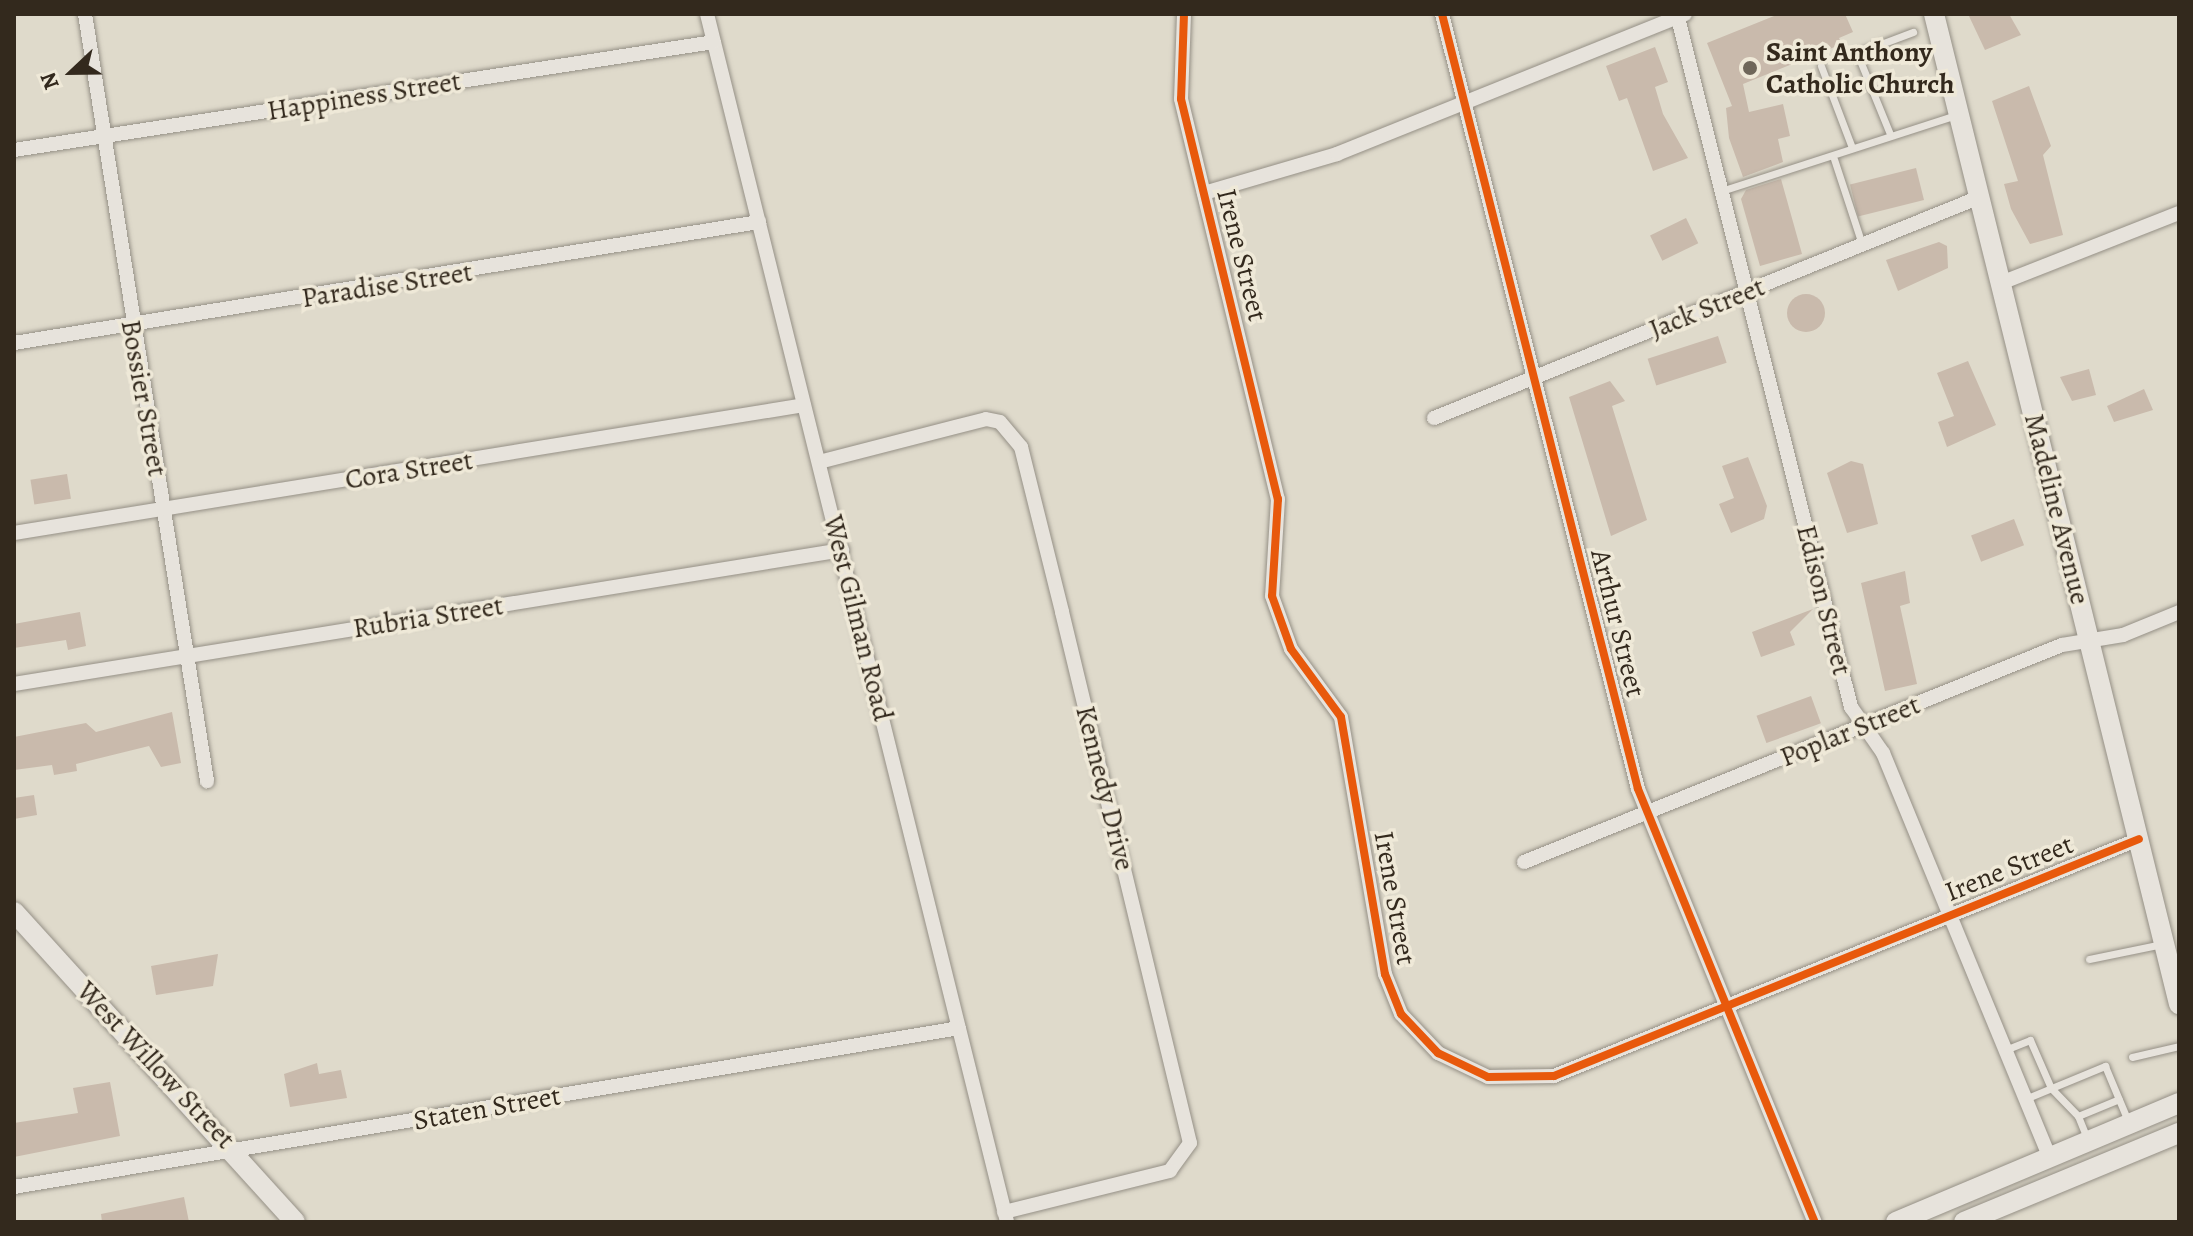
<!DOCTYPE html>
<style>
body{margin:0}
#map{position:relative;width:2193px;height:1236px;overflow:hidden;background:#dfdacb;font-family:Alegreya,serif}
div>[style]{position:absolute}
.building>*{inset:0;background:#c9baac;transform-origin:0 0}
.round{border-radius:50%}
.roads{filter:drop-shadow(0 0 2px #959086) drop-shadow(0 0 2px #959086)}
.lane>*{height:7px;margin:-3.5px;padding:0 3.5px;transform-origin:3.5px;border-radius:3.5px;background:#e7e3dc}
.street>*{height:14px;margin:-7px;padding:0 7px;transform-origin:7px;border-radius:7px;background:#e7e3dc}
.secondary>*{height:20px;margin:-10px;padding:0 10px;transform-origin:10px;border-radius:10px;background:#e7e3dc}
.cycleway>*{height:8px;margin:-4px;padding:0 4px;transform-origin:4px;border-radius:4px;background:#e8590c}
.dots>*{width:22px;height:22px;translate:-50% -50%;box-sizing:border-box;border:4px solid #efe9d8;border-radius:50%}
span{translate:-50% -50%;white-space:nowrap;text-align:center;line-height:1.15;-webkit-text-stroke:7px #efe9d8;paint-order:stroke}
.poi-label{font-size:28px;color:#33291d;font-weight:700}
.left{translate:0 -50%;text-align:left}
.street-label{font-size:28px;color:#33291d}
.frame{position:absolute;inset:0;border:16px solid #33291d;pointer-events:none}
.north{position:absolute;left:32px;top:32px;width:80px;height:80px;-webkit-text-stroke:6px #efe9d8;paint-order:stroke;rotate:248deg;font-size:22px;font-weight:700;line-height:32px;text-align:center;color:#33291d}
.north::after{content:'';display:block;margin:auto;width:28px;height:36px;background:#33291d;clip-path:polygon(50% 0,100% 100%,50% 72%,0 100%)}
</style>
<div id="map">
<div class="building">
<div style="clip-path:polygon(1779px 14px,1845px 14px,1853px 32px,1839px 38px,1842px 44px,1743px 84px,1749px 112px,1783px 104px,1790px 136px,1778px 139px,1783px 162px,1743px 177px,1729px 138px,1726px 108px,1732px 106px,1707px 43px)"></div>
<div style="clip-path:polygon(1968px 14px,2009px 14px,2021px 35px,1985px 50px)"></div>
<div style="clip-path:polygon(1655px 47px,1668px 82px,1655px 87px,1663px 114px,1688px 158px,1653px 171px,1627px 98px,1619px 101px,1606px 66px)"></div>
<div style="clip-path:polygon(2029px 86px,2051px 146px,2043px 155px,2063px 235px,2030px 244px,2011px 209px,2004px 184px,2018px 181px,1992px 101px)"></div>
<div style="left:1916px;top:168px;width:33px;height:68px;rotate:76deg"></div>
<div style="clip-path:polygon(1781px 179px,1802px 254px,1760px 266px,1741px 199px,1746px 190px)"></div>
<div style="left:1686px;top:218px;width:28px;height:40px;rotate:64deg"></div>
<div style="clip-path:polygon(1939px 242px,1947px 246px,1948px 268px,1898px 291px,1886px 260px)"></div>
<div class="round" style="left:1787px;top:294px;width:38px;height:38px"></div>
<div style="left:1718px;top:336px;width:28px;height:74px;rotate:72deg"></div>
<div style="clip-path:polygon(1968px 361px,1996px 425px,1947px 447px,1938px 422px,1954px 416px,1937px 373px)"></div>
<div style="clip-path:polygon(2089px 369px,2096px 395px,2072px 401px,2060px 377px)"></div>
<div style="clip-path:polygon(1610px 381px,1625px 401px,1612px 406px,1647px 520px,1611px 536px,1569px 397px)"></div>
<div style="clip-path:polygon(2144px 389px,2153px 410px,2114px 422px,2107px 406px)"></div>
<div style="clip-path:polygon(1748px 457px,1767px 506px,1764px 519px,1731px 533px,1719px 504px,1734px 498px,1722px 466px)"></div>
<div style="clip-path:polygon(1851px 461px,1863px 464px,1878px 524px,1847px 533px,1827px 473px)"></div>
<div style="left:67px;top:474px;width:25px;height:37px;rotate:81deg"></div>
<div style="left:2014px;top:519px;width:28px;height:46px;rotate:69deg"></div>
<div style="clip-path:polygon(1905px 571px,1910px 603px,1900px 606px,1917px 684px,1885px 691px,1861px 583px)"></div>
<div style="clip-path:polygon(1813px 609px,1790px 632px,1795px 645px,1761px 657px,1752px 632px)"></div>
<div style="clip-path:polygon(80px 612px,86px 646px,68px 650px,66px 640px,14px 648px,14px 624px)"></div>
<div style="left:1811px;top:696px;width:29px;height:58px;rotate:70deg"></div>
<div style="clip-path:polygon(172px 712px,181px 763px,161px 767px,149px 746px,76px 764px,77px 771px,54px 775px,52px 765px,14px 770px,14px 737px,86px 723px,96px 732px)"></div>
<div style="clip-path:polygon(34px 795px,37px 815px,14px 819px,14px 798px)"></div>
<div style="clip-path:polygon(218px 954px,213px 986px,156px 995px,151px 966px)"></div>
<div style="clip-path:polygon(317px 1063px,319px 1074px,341px 1070px,347px 1098px,290px 1107px,284px 1074px)"></div>
<div style="clip-path:polygon(110px 1082px,120px 1136px,14px 1157px,14px 1123px,78px 1113px,73px 1088px)"></div>
<div style="clip-path:polygon(184px 1197px,189px 1222px,102px 1222px,101px 1214px)"></div>
</div>
<div class="roads">
<div class="lane">
<div style="left:1821px;top:66px;width:85px;rotate:69.2deg"></div>
<div style="left:1890px;top:134px;width:87px;rotate:-112.2deg"></div>
<div style="left:1857px;top:53px;width:60px;rotate:-20.6deg"></div>
<div style="left:1834px;top:159px;width:89px;rotate:71.8deg"></div>
<div style="left:1721px;top:191px;width:248px;rotate:-17.9deg"></div>
<div style="left:2089px;top:959px;width:75px;rotate:-11.6deg"></div>
<div style="left:2005px;top:1050px;width:27px;rotate:-22deg"></div>
<div style="left:2030px;top:1040px;width:52px;rotate:66.4deg"></div>
<div style="left:2051px;top:1088px;width:39px;rotate:46deg"></div>
<div style="left:2078px;top:1116px;width:24px;rotate:68deg"></div>
<div style="left:2132px;top:1057px;width:48px;rotate:-13.2deg"></div>
<div style="left:2025px;top:1099px;width:87px;rotate:-22.4deg"></div>
<div style="left:2105px;top:1066px;width:60px;rotate:67.3deg"></div>
<div style="left:2078px;top:1116px;width:44px;rotate:-22.5deg"></div>
</div>
<div class="street">
<div style="left:85px;top:14px;width:777px;rotate:80.96deg"></div>
<div style="left:707px;top:14px;width:1245px;rotate:76.05deg"></div>
<div style="left:1184px;top:14px;width:85px;rotate:92deg"></div>
<div style="left:1181px;top:99px;width:412px;rotate:76.4deg"></div>
<div style="left:1278px;top:499px;width:97px;rotate:93.5deg"></div>
<div style="left:1272px;top:596px;width:56px;rotate:70.3deg"></div>
<div style="left:1291px;top:649px;width:84px;rotate:53.7deg"></div>
<div style="left:1341px;top:717px;width:261px;rotate:80.3deg"></div>
<div style="left:1385px;top:974px;width:43px;rotate:68.2deg"></div>
<div style="left:1401px;top:1014px;width:54px;rotate:46.5deg"></div>
<div style="left:1438px;top:1053px;width:55px;rotate:25.6deg"></div>
<div style="left:1488px;top:1077px;width:66px;rotate:-0.9deg"></div>
<div style="left:1554px;top:1076px;width:631px;rotate:-22.05deg"></div>
<div style="left:1442px;top:14px;width:799px;rotate:75.81deg"></div>
<div style="left:1638px;top:789px;width:468px;rotate:67.8deg"></div>
<div style="left:1677px;top:14px;width:715px;rotate:75.91deg"></div>
<div style="left:1851px;top:707px;width:56px;rotate:55.2deg"></div>
<div style="left:1883px;top:753px;width:436px;rotate:67.6deg"></div>
<div style="left:14px;top:150px;width:708px;rotate:-8.77deg"></div>
<div style="left:1204px;top:193px;width:139px;rotate:-16.3deg"></div>
<div style="left:1337px;top:154px;width:375px;rotate:-21.9deg"></div>
<div style="left:2001px;top:283px;width:191px;rotate:-21.5deg"></div>
<div style="left:14px;top:343px;width:755px;rotate:-9.23deg"></div>
<div style="left:1434px;top:418px;width:589px;rotate:-22.04deg"></div>
<div style="left:819px;top:462px;width:172px;rotate:-14.4deg"></div>
<div style="left:986px;top:419px;width:14px;rotate:12deg"></div>
<div style="left:1000px;top:422px;width:33px;rotate:50deg"></div>
<div style="left:1021px;top:447px;width:170px;rotate:76deg"></div>
<div style="left:1062px;top:612px;width:546px;rotate:76.45deg"></div>
<div style="left:1190px;top:1143px;width:34px;rotate:126deg"></div>
<div style="left:1170px;top:1171px;width:171px;rotate:166.1deg"></div>
<div style="left:14px;top:533px;width:800px;rotate:-9.2deg"></div>
<div style="left:14px;top:684px;width:839px;rotate:-9.19deg"></div>
<div style="left:1524px;top:862px;width:580px;rotate:-21.97deg"></div>
<div style="left:2062px;top:645px;width:62px;rotate:-9.3deg"></div>
<div style="left:2123px;top:635px;width:61px;rotate:-22.3deg"></div>
<div style="left:14px;top:1187px;width:958px;rotate:-9.55deg"></div>
</div>
<div class="secondary">
<div style="left:1934px;top:14px;width:1020px;rotate:76.1deg"></div>
<div style="left:14px;top:912px;width:418px;rotate:47.8deg"></div>
<div style="left:1896px;top:1222px;width:307px;rotate:-22.8deg"></div>
<div style="left:1964px;top:1222px;width:233px;rotate:-22.5deg"></div>
</div>
</div>
<div class="cycleway">
<div style="left:1184px;top:14px;width:85px;rotate:92deg"></div>
<div style="left:1181px;top:99px;width:412px;rotate:76.4deg"></div>
<div style="left:1278px;top:499px;width:97px;rotate:93.5deg"></div>
<div style="left:1272px;top:596px;width:56px;rotate:70.3deg"></div>
<div style="left:1291px;top:649px;width:84px;rotate:53.7deg"></div>
<div style="left:1341px;top:717px;width:261px;rotate:80.3deg"></div>
<div style="left:1385px;top:974px;width:43px;rotate:68.2deg"></div>
<div style="left:1401px;top:1014px;width:54px;rotate:46.5deg"></div>
<div style="left:1438px;top:1053px;width:55px;rotate:25.6deg"></div>
<div style="left:1488px;top:1077px;width:66px;rotate:-0.9deg"></div>
<div style="left:1554px;top:1076px;width:631px;rotate:-22.05deg"></div>
<div style="left:1442px;top:14px;width:799px;rotate:75.81deg"></div>
<div style="left:1638px;top:789px;width:468px;rotate:67.8deg"></div>
</div>
<div class="dots">
<div style="left:1750px;top:68px;background:#6f675a"></div>
</div>
<div class="poi-label">
<span class="left" style="left:1766px;top:68px">Saint Anthony<br>Catholic Church</span>
</div>
<div class="street-label">
<span style="left:364px;top:96px;rotate:-9deg">Happiness Street</span>
<span style="left:1242px;top:255px;rotate:76deg">Irene Street</span>
<span style="left:387px;top:285px;rotate:-9deg">Paradise Street</span>
<span style="left:1707px;top:308px;rotate:-22deg">Jack Street</span>
<span style="left:144px;top:398px;rotate:80deg">Bossier Street</span>
<span style="left:409px;top:470px;rotate:-9deg">Cora Street</span>
<span style="left:2057px;top:509px;rotate:76deg">Madeline Avenue</span>
<span style="left:1824px;top:600px;rotate:76deg">Edison Street</span>
<span style="left:428px;top:617px;rotate:-9deg">Rubria Street</span>
<span style="left:858px;top:618px;rotate:76deg">West Gilman Road</span>
<span style="left:1618px;top:623px;rotate:76deg">Arthur Street</span>
<span style="left:1850px;top:731px;rotate:-22deg">Poplar Street</span>
<span style="left:1105px;top:788px;rotate:76deg">Kennedy Drive</span>
<span style="left:2009px;top:868px;rotate:-22deg">Irene Street</span>
<span style="left:1395px;top:898px;rotate:80deg">Irene Street</span>
<span style="left:156px;top:1065px;rotate:47deg">West Willow Street</span>
<span style="left:487px;top:1108px;rotate:-10deg">Staten Street</span>
</div>
<div class="frame"></div>
<div class="north">N</div>
</div>
